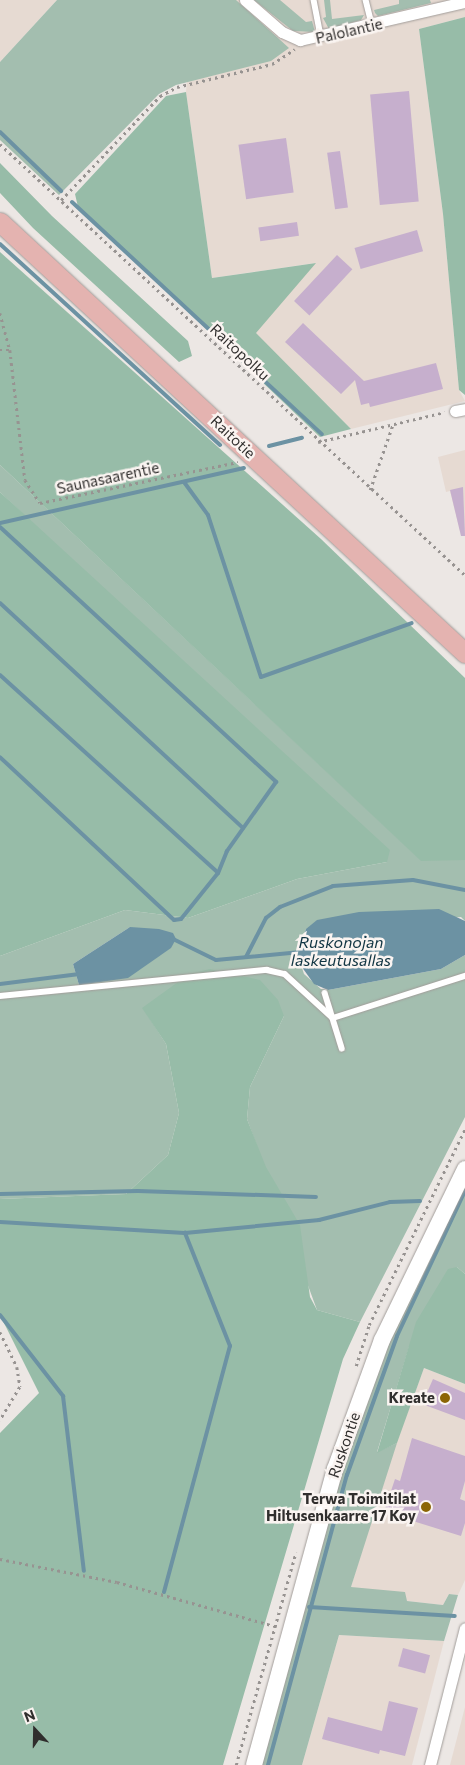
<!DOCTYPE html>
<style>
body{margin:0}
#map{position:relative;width:465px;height:1765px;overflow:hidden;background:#ece7e4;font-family:Commissioner,sans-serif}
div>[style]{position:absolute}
.built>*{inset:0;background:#e6dad2}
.green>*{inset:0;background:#a3beaf}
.forest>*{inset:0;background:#97bca8}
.water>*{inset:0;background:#6c92a3}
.stream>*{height:4px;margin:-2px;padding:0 2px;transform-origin:2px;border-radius:2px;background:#6c92a3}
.building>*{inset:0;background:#c6afcd;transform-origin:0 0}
.path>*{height:2.5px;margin-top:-1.25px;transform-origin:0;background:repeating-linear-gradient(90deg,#979391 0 2.5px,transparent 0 6.5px)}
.roads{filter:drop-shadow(0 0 1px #a29d9a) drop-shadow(0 0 1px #a29d9a)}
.service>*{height:5.5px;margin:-2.75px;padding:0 2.75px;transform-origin:2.75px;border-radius:2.75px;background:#fff}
.minor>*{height:11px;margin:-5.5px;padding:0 5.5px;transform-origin:5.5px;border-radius:5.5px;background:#fff}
.secondary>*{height:16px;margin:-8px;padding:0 8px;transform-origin:8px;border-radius:8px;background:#fff}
.primary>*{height:19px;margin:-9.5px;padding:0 9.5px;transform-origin:9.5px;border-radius:9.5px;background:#e4b3b0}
.dots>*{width:14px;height:14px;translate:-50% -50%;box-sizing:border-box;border:2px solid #faf4f1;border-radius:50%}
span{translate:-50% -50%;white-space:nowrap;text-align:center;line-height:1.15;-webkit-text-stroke:5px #faf4f1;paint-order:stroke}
.street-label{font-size:15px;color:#302e2d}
.poi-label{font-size:15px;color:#302e2d;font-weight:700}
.right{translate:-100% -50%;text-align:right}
.water-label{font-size:16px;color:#103442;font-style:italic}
.north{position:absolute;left:10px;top:1705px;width:50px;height:50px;-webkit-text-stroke:4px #faf4f1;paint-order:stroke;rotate:339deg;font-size:14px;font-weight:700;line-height:20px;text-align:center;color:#302e2d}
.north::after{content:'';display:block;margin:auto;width:18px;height:22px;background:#302e2d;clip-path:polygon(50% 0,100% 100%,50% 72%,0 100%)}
</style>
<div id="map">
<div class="built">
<div style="clip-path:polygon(0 0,57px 0,0 62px)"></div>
<div style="clip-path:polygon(223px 0,465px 0,465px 17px,419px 29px,443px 214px,459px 390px,465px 401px,351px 429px,255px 333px,315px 263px,212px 278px,186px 92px,187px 80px)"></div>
<div style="clip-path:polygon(465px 450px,465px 536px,460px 531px,450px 491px,446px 492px,438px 457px)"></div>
<div style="clip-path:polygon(424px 1368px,465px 1384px,465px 1580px,458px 1595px,449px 1594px,443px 1605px,407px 1601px,351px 1587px,386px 1471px)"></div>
<div style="clip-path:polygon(339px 1635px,444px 1641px,412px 1765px,302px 1765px)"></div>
<div style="clip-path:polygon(465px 1707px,465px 1765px,450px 1765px)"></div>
</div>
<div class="green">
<div style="clip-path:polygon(57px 0,236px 0,289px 48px,271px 61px,176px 85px,159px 94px,59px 195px,0 140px,0 62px)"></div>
<div style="clip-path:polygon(254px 0,280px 0,306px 22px,312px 21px,315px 32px,293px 31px)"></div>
<div style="clip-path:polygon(324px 0,330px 0,332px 19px,364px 15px,361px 20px,329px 29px,323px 18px,326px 17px)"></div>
<div style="clip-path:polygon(399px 0,430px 0,431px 3px,378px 16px,375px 13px,374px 10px,399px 4px)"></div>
<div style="clip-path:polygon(evenodd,0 465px,421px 860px,465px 860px,465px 921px,461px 917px,306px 929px,297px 953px,304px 974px,321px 989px,328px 990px,441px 969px,465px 955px,465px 1117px,360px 1322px,317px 1310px,247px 1119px,250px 1087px,284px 1016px,143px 1008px,166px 1044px,179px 1113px,168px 1155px,126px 1194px,0 1199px,0 956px,125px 910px,188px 918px,297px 879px,387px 862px,0 492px,0 465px,130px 927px,79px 985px,73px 964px,130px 927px)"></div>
<div style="clip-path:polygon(465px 1180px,465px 1274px,457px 1267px,409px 1347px,377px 1452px,397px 1443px,351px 1587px,405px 1592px,407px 1601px,443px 1605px,449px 1594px,458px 1595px,444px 1641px,339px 1635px,302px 1765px,262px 1765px,342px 1473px,392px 1335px)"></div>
</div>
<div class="forest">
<div style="clip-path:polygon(465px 17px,465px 395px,459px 390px,443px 214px,419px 29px)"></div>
<div style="clip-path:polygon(186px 92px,212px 278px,316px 263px,256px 333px,351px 429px,320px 437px,78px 207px,75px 194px,166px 96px)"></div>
<div style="clip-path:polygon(0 163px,52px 216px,188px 341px,192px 356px,179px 362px,33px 228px,0 193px)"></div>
<div style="clip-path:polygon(0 252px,321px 539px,465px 678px,465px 860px,421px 861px,0 465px)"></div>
<div style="clip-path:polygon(0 492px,390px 850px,387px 862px,297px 879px,188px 918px,125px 910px,0 956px)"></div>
<div style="clip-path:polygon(210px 969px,260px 980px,278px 1000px,284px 1016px,250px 1087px,247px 1119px,266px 1167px,300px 1225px,310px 1297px,317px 1310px,360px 1322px,343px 1359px,223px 1765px,0 1765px,0 1433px,39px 1393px,0 1315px,0 1199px,126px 1194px,168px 1155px,179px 1113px,166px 1044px,142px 1008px,189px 974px)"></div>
<div style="clip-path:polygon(457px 1267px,465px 1274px,465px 1384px,424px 1368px,397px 1443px,377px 1453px,416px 1322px,448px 1269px)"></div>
</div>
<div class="water">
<div style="clip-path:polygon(439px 909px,465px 921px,465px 955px,441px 969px,328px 990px,314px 984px,299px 963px,297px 953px,306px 929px,317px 920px,359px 912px)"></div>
<div style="clip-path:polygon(130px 927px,159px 929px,173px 933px,176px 939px,171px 948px,128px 978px,79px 985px,73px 964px)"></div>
</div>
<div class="stream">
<div style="left:0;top:132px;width:85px;rotate:44deg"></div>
<div style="left:72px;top:202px;width:341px;rotate:42.9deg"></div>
<div style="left:0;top:244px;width:298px;rotate:42.4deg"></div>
<div style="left:269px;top:446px;width:34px;rotate:-14deg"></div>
<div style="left:184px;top:482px;width:41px;rotate:54deg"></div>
<div style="left:208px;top:515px;width:170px;rotate:71.9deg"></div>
<div style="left:261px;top:677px;width:160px;rotate:-19.7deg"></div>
<div style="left:0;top:523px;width:250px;rotate:-12.7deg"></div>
<div style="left:0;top:527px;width:376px;rotate:42.7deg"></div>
<div style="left:276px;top:782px;width:85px;rotate:125.4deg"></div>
<div style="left:227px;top:851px;width:24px;rotate:112deg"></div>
<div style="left:218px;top:873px;width:59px;rotate:128.8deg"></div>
<div style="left:181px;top:919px;width:7px;rotate:172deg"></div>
<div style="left:174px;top:920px;width:238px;rotate:-136.9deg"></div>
<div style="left:0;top:603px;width:331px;rotate:42.8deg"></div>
<div style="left:0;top:675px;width:294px;rotate:42.2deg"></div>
<div style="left:171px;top:938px;width:50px;rotate:26.1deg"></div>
<div style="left:216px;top:960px;width:85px;rotate:-5.4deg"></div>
<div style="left:246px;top:957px;width:44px;rotate:-62.9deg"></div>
<div style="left:266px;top:918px;width:18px;rotate:-38deg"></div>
<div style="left:280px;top:907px;width:57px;rotate:-21.6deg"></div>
<div style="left:333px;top:886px;width:80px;rotate:-4.3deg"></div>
<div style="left:413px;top:880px;width:53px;rotate:10.9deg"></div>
<div style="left:0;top:984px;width:80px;rotate:-7.2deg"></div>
<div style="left:0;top:1194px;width:138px;rotate:-1.2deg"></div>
<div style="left:138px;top:1191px;width:178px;rotate:1.9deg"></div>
<div style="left:0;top:1222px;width:185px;rotate:3.4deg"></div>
<div style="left:185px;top:1233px;width:135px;rotate:-5.5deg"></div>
<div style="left:319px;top:1220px;width:73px;rotate:-14.2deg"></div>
<div style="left:390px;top:1202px;width:30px;rotate:-2deg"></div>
<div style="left:0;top:1315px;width:103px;rotate:52.1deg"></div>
<div style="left:63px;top:1396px;width:176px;rotate:83.2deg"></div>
<div style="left:164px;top:1592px;width:255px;rotate:-75deg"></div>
<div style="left:230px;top:1346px;width:122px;rotate:-111.7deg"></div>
<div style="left:309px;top:1607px;width:146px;rotate:3.5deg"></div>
<div style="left:268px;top:1765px;width:301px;rotate:-74.8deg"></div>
<div style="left:347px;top:1475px;width:148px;rotate:-70.2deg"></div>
<div style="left:397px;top:1336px;width:160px;rotate:-64.9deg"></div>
</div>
<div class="building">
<div style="left:409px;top:91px;width:111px;height:39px;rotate:85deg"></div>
<div style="left:286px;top:138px;width:55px;height:48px;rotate:82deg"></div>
<div style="left:340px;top:151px;width:57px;height:13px;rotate:82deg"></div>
<div style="left:297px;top:222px;width:14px;height:39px;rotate:82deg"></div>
<div style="left:417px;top:230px;width:22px;height:65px;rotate:74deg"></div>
<div style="left:337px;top:255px;width:21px;height:63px;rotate:43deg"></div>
<div style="clip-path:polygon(303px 323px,364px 381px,436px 363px,443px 389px,370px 407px,369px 403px,361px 405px,355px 380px,341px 394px,285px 342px)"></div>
<div style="clip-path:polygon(463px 487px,465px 536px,461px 536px,450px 490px)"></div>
<div style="clip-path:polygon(433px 1379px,465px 1393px,465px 1420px,422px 1404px)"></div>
<div style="clip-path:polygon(412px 1438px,465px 1456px,465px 1481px,460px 1499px,465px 1501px,465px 1523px,461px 1536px,384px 1512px,395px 1479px,400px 1481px)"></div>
<div style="left:403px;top:1648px;width:28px;height:19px;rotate:15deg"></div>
<div style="clip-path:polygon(389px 1701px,418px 1708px,405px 1756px,380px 1750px,379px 1754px,322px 1739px,328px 1717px,382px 1731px)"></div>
</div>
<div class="path">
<div style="left:0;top:144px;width:634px;rotate:42.83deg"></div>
<div style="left:61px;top:200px;width:144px;rotate:-46.4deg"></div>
<div style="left:160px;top:96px;width:19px;rotate:-28deg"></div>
<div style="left:177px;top:87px;width:98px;rotate:-13.6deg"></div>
<div style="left:272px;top:64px;width:27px;rotate:-33deg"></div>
<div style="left:0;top:313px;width:38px;rotate:75deg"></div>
<div style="left:10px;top:350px;width:131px;rotate:83.4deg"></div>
<div style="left:25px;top:480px;width:27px;rotate:57deg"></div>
<div style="left:40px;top:503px;width:202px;rotate:-11.7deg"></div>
<div style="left:0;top:350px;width:10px"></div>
<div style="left:318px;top:442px;width:130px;rotate:-13.3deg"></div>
<div style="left:370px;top:490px;width:70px;rotate:-70.8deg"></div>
<div style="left:0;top:1332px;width:39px;rotate:64deg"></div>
<div style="left:17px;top:1367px;width:20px;rotate:81deg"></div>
<div style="left:20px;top:1387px;width:39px;rotate:121deg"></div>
<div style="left:356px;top:1366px;width:43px;rotate:-72.4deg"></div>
<div style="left:369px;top:1325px;width:218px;rotate:-63.9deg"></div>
<div style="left:0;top:1559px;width:119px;rotate:11.1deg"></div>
<div style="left:117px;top:1582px;width:167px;rotate:15.6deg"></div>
<div style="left:236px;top:1765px;width:221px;rotate:-74.3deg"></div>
</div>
<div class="roads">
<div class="service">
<div style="left:314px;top:0;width:37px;rotate:79deg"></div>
<div style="left:366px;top:0;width:25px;rotate:76deg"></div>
<div style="left:325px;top:993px;width:58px;rotate:72.8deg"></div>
<div style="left:0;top:996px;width:268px;rotate:-5.6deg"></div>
<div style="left:267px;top:970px;width:18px;rotate:13deg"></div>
<div style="left:285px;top:974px;width:65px;rotate:42.5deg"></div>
<div style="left:333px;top:1018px;width:139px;rotate:-17.7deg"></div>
</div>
<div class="minor">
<div style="left:245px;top:0;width:49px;rotate:40.9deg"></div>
<div style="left:282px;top:32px;width:20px;rotate:24deg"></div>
<div style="left:300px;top:40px;width:169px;rotate:-13deg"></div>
<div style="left:455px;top:411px;width:10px;rotate:-11deg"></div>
<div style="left:430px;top:1765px;width:141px;rotate:-75.7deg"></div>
</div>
<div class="secondary">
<div style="left:254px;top:1765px;width:307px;rotate:-74.7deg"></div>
<div style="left:335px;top:1469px;width:137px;rotate:-70deg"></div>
<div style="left:382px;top:1340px;width:190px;rotate:-64.1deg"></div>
</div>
<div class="primary">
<div style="left:0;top:222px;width:634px;rotate:42.83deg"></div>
</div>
</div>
<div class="dots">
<div style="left:445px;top:1398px;background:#8b6504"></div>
<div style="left:426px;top:1507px;background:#8b6504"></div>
</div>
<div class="street-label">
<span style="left:349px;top:31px;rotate:-13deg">Palolantie</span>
<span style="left:240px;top:352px;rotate:43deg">Raitopolku</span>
<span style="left:233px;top:437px;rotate:43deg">Raitotie</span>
<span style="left:108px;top:478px;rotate:-12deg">Saunasaarentie</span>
<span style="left:344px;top:1445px;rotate:-71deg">Ruskontie</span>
</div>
<div class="poi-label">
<span class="right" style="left:435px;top:1398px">Kreate</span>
<span class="right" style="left:416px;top:1507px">Terwa Toimitilat<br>Hiltusenkaarre 17 Koy</span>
</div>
<div class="water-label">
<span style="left:341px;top:951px">Ruskonojan<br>laskeutusallas</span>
</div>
<div class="north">N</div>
</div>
